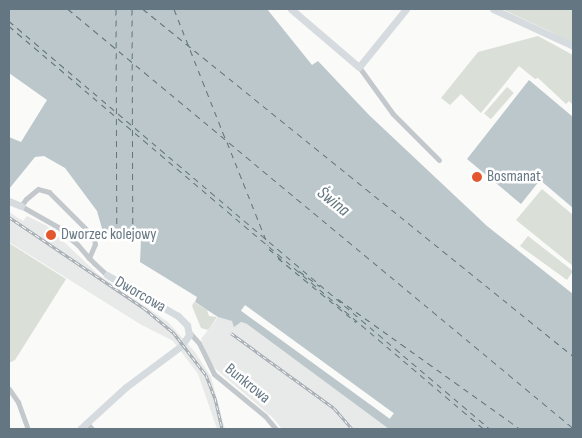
<!DOCTYPE html>
<meta charset="utf-8">
<style>
body{margin:0}
#map{position:relative;width:582px;height:438px;overflow:hidden;background:#fafaf8;font-family:"Sofia Sans Condensed",sans-serif}
div>[style]{position:absolute}
.built>*{inset:0;background:#e8e9e9}
.green>*{inset:0;background:#dadfd7;transform-origin:0 0}
.water>*{inset:0;background:#bbc7cb}
.pier>*{inset:0;background:#fafaf8;transform-origin:0 0}
.ferry>*{height:1px;margin-top:-0.5px;transform-origin:0;background:repeating-linear-gradient(90deg,#60757c 0 6px,transparent 0 11px)}
.street>*{height:5px;margin:-2.5px;padding:0 2.5px;transform-origin:2.5px;border-radius:2.5px;background:#c3c8cc}
.secondary>*{height:7px;margin:-3.5px;padding:0 3.5px;transform-origin:3.5px;border-radius:3.5px;background:#d6dbdf}
.rail>*{height:3px;margin-top:-1.5px;transform-origin:0;background:repeating-linear-gradient(90deg,#fff 0 4px,#a2aab0 0 8px);box-sizing:border-box;border-block:1px solid #a2aab0}
.dots>*{width:14px;height:14px;translate:-50% -50%;box-sizing:border-box;border:2px solid #fff;border-radius:50%}
span{translate:-50% -50%;white-space:nowrap;text-align:center;line-height:1.15;-webkit-text-stroke:5px #fff;paint-order:stroke}
.poi-label{font-size:16px;color:#657683}
.left{translate:0 -50%;text-align:left}
.street-label{font-size:16px;color:#657683}
.water-label{font-size:18px;color:#60757c;font-style:italic}
.frame{position:absolute;inset:0;border:10px solid #657683;pointer-events:none}
</style>
<div id="map">
<div class="built">
<div style="clip-path:polygon(9px 212px,23px 221px,27px 216px,47px 226px,99px 275px,168px 322px,195px 352px,211px 377px,225px 429px,217px 429px,198px 374px,173px 341px,140px 324px,9px 242px)"></div>
<div style="clip-path:polygon(218px 317px,247px 324px,389px 429px,282px 429px,273px 418px,211px 365px,201px 339px)"></div>
</div>
<div class="green">
<div style="clip-path:polygon(502px 9px,573px 9px,573px 44px,549px 31px)"></div>
<div style="clip-path:polygon(538px 36px,573px 55px,573px 105px,569px 101px,566px 104px,538px 78px,535px 79px,519px 66px,481px 113px,461px 94px,450px 105px,441px 98px,478px 52px)"></div>
<div style="left:507px;top:87px;width:9px;height:35px;rotate:41deg"></div>
<div style="clip-path:polygon(542px 189px,573px 215px,573px 266px,516px 220px)"></div>
<div style="clip-path:polygon(528px 236px,573px 271px,567px 280px,520px 246px)"></div>
<div style="clip-path:polygon(9px 243px,66px 279px,15px 360px,9px 363px)"></div>
<div style="clip-path:polygon(194px 302px,207px 310px,209px 316px,217px 317px,208px 330px,201px 328px,192px 306px)"></div>
</div>
<div class="water">
<div style="clip-path:polygon(9px 9px,267px 9px,312px 65px,318px 61px,369px 115px,487px 226px,573px 294px,573px 429px,389px 429px,247px 324px,241px 322px,234px 327px,232px 321px,218px 317px,195px 302px,197px 297px,140px 262px,141px 240px,105px 239px,97px 211px,65px 168px,44px 156px,35px 157px,9px 189px,9px 137px,21px 142px,47px 100px,9px 73px)"></div>
<div style="clip-path:polygon(529px 80px,573px 117px,573px 208px,540px 180px,521px 204px,467px 159px)"></div>
</div>
<div class="pier">
<div style="left:245px;top:305px;width:184px;height:7px;rotate:36deg"></div>
</div>
<div class="ferry">
<div style="left:68px;top:9px;width:656px;rotate:39.68deg"></div>
<div style="left:116px;top:9px;width:230px;rotate:89.8deg"></div>
<div style="left:132px;top:9px;width:231px;rotate:89.8deg"></div>
<div style="left:143px;top:9px;width:553px;rotate:38.9deg"></div>
<div style="left:174px;top:9px;width:139px;rotate:68.4deg"></div>
<div style="left:9px;top:21px;width:631px;rotate:40.31deg"></div>
<div style="left:9px;top:26px;width:623px;rotate:40.31deg"></div>
<div style="left:227px;top:142px;width:111px;rotate:68.3deg"></div>
<div style="left:269px;top:249px;width:16px;rotate:40deg"></div>
<div style="left:278px;top:258px;width:101px;rotate:39.4deg"></div>
<div style="left:299px;top:271px;width:26px;rotate:36deg"></div>
<div style="left:338px;top:299px;width:224px;rotate:35.5deg"></div>
</div>
<div class="street">
<div style="left:359px;top:67px;width:58px;rotate:54.1deg"></div>
<div style="left:393px;top:114px;width:65px;rotate:45deg"></div>
<div style="left:89px;top:258px;width:15px;rotate:-67deg"></div>
<div style="left:95px;top:244px;width:8px;rotate:-104deg"></div>
<div style="left:93px;top:236px;width:62px;rotate:-135deg"></div>
<div style="left:49px;top:192px;width:11px;rotate:-165deg"></div>
<div style="left:38px;top:189px;width:16px;rotate:140deg"></div>
<div style="left:26px;top:199px;width:9px;rotate:126deg"></div>
<div style="left:21px;top:206px;width:43px;rotate:29.6deg"></div>
<div style="left:58px;top:227px;width:18px;rotate:43deg"></div>
<div style="left:71px;top:239px;width:9px;rotate:41deg"></div>
<div style="left:78px;top:245px;width:17px;rotate:50deg"></div>
<div style="left:89px;top:258px;width:8px;rotate:45deg"></div>
<div style="left:95px;top:264px;width:16px;rotate:43deg"></div>
<div style="left:189px;top:332px;width:15px;rotate:48deg"></div>
<div style="left:199px;top:343px;width:34px;rotate:64deg"></div>
<div style="left:214px;top:374px;width:66px;rotate:39.5deg"></div>
<div style="left:265px;top:416px;width:17px;rotate:50deg"></div>
<div style="left:9px;top:389px;width:16px;rotate:55deg"></div>
<div style="left:18px;top:402px;width:29px;rotate:70deg"></div>
<div style="left:87px;top:423px;width:8px;rotate:50deg"></div>
</div>
<div class="secondary">
<div style="left:291px;top:9px;width:89px;rotate:40.5deg"></div>
<div style="left:359px;top:67px;width:75px;rotate:-51deg"></div>
<div style="left:493px;top:9px;width:88px;rotate:24.8deg"></div>
<div style="left:9px;top:201px;width:13px;rotate:23deg"></div>
<div style="left:80px;top:429px;width:62px;rotate:-42.4deg"></div>
<div style="left:126px;top:387px;width:69px;rotate:-36.7deg"></div>
<div style="left:181px;top:346px;width:14px;rotate:-54deg"></div>
<div style="left:189px;top:335px;width:10px;rotate:-101deg"></div>
<div style="left:187px;top:325px;width:13px;rotate:-135deg"></div>
<div style="left:178px;top:316px;width:82px;rotate:-150deg"></div>
</div>
<div class="rail">
<div style="left:9px;top:217px;width:163px;rotate:34deg"></div>
<div style="left:144px;top:308px;width:38px;rotate:40deg"></div>
<div style="left:173px;top:332px;width:54px;rotate:52.5deg"></div>
<div style="left:206px;top:375px;width:25px;rotate:69deg"></div>
<div style="left:215px;top:398px;width:32px;rotate:77deg"></div>
<div style="left:231px;top:333px;width:127px;rotate:36.1deg"></div>
<div style="left:334px;top:408px;width:28px;rotate:49deg"></div>
</div>
<div class="dots">
<div style="left:477px;top:177px;background:#e4572e"></div>
<div style="left:51px;top:235px;background:#e4572e"></div>
</div>
<div class="poi-label">
<span class="left" style="left:487px;top:177px">Bosmanat</span>
<span class="left" style="left:61px;top:235px">Dworzec kolejowy</span>
</div>
<div class="street-label">
<span style="left:140px;top:295px;rotate:30deg">Dworcowa</span>
<span style="left:247px;top:384px;rotate:39deg">Bunkrowa</span>
</div>
<div class="water-label">
<span style="left:333px;top:202px;rotate:39deg">Świna</span>
</div>
<div class="frame"></div>
</div>
